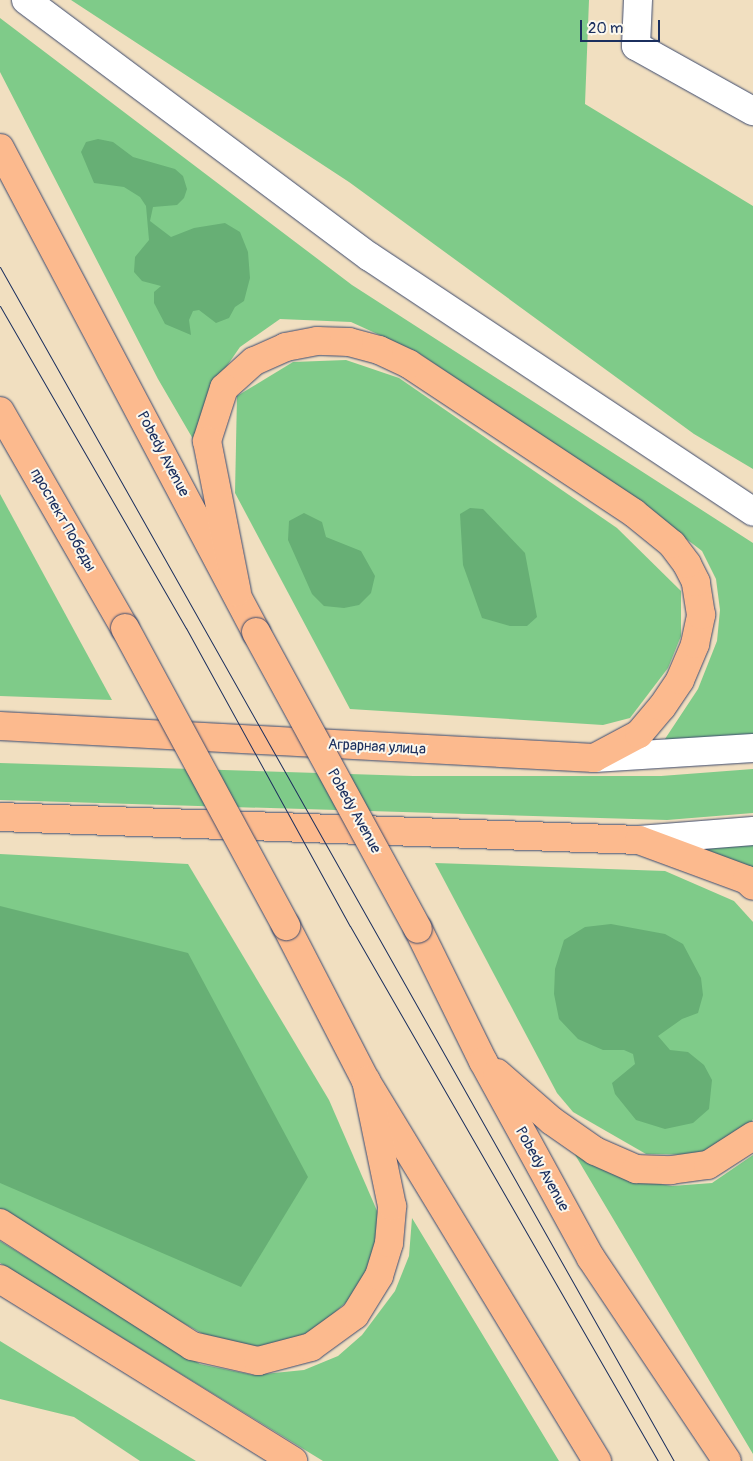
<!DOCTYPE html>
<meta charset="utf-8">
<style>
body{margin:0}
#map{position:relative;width:753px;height:1461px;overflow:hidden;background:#f1dfc0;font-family:Pangolin,sans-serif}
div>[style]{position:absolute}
.green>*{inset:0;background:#7fcb89}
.forest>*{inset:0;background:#67af75}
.roads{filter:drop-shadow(0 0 1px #3b496d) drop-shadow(0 0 1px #3b496d)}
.minor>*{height:28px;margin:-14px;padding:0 14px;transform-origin:14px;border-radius:14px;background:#fff}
.major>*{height:28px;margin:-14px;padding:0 14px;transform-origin:14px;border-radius:14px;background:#fcba8e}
.tram>*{height:1px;margin:-0.5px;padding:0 0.5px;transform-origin:0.5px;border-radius:0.5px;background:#1b2f5e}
.bridges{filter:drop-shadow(0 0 1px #3b496d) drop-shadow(0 0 1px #3b496d)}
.major-bridge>*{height:28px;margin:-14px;padding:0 14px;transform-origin:14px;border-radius:14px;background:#fcba8e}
span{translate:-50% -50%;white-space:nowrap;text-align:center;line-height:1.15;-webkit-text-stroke:4px #fbf7ec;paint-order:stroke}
.street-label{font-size:15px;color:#1b2f5e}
.scale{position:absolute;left:580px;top:20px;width:80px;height:22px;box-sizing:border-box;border:2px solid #1b2f5e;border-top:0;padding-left:6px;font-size:15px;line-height:18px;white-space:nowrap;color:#1b2f5e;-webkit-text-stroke:4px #fbf7ec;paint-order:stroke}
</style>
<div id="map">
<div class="green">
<div style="clip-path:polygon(71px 0,589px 0,585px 104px,753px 206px,753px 469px,694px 434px,349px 182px)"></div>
<div style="clip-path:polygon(0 18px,352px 285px,753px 543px,753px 737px,663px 742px,698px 689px,717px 641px,720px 610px,716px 579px,702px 551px,637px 501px,417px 352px,351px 322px,280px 319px,240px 347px,213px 386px,193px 439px,158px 379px,0 72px)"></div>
<div style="clip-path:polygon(346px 360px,399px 378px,617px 528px,681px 591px,681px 636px,668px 668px,630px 718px,603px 725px,350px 709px,235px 493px,237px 396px,293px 362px)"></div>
<div style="clip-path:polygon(0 494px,112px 700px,0 696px)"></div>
<div style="clip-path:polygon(0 763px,413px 776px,661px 776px,753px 769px,753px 813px,667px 820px,0 800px)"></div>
<div style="clip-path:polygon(753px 845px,753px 871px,704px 849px)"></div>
<div style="clip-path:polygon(0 854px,188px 864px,329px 1100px,378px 1213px,375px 1253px,352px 1297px,314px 1331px,261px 1348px,203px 1334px,145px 1302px,0 1210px)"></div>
<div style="clip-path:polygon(435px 863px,665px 871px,734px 901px,753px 922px,753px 1119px,748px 1128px,703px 1155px,646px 1154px,573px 1112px,557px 1093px)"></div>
<div style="clip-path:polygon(571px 1148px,637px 1180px,672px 1186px,712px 1183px,753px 1155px,753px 1454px)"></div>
<div style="clip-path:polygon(412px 1218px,559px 1461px,323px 1461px,0 1263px,0 1241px,200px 1364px,253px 1375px,304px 1370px,338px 1356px,362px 1335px,395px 1291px,409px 1256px)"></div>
<div style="clip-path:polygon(0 1341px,196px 1461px,140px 1461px,74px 1417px,0 1399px)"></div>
</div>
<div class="forest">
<div style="clip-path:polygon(98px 139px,113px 142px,133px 157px,175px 169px,183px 176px,187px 189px,184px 198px,177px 205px,153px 207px,150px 221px,171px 237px,194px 228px,225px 223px,240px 232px,248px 252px,250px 278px,244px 301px,235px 307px,229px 318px,216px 323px,199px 310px,193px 311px,189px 320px,191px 335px,165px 324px,154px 303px,154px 292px,161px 286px,142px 281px,134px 272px,135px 257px,149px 240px,146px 206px,140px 197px,124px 187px,94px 183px,81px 152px,86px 142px)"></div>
<div style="clip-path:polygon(470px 508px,483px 509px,525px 553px,537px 617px,527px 626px,510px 626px,482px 618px,463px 565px,460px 514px)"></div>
<div style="clip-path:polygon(304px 513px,322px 522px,326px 537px,361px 551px,375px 576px,371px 593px,359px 605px,344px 608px,324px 606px,312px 594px,288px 540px,289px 521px)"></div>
<div style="clip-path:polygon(0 906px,188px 953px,308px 1177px,241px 1287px,0 1183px)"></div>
<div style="clip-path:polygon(611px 924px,665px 934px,683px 944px,701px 978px,703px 995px,698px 1013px,682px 1019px,658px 1036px,670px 1050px,688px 1052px,704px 1065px,712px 1080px,709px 1109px,693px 1123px,665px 1129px,636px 1120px,615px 1094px,612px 1083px,635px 1064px,633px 1054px,624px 1050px,603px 1050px,578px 1039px,559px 1019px,554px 994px,555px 969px,564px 940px,585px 927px)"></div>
</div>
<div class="roads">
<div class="minor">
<div style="left:26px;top:0;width:429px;rotate:36.8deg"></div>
<div style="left:370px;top:257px;width:460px;rotate:33.6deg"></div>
<div style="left:638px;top:0;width:46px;rotate:92.5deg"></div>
<div style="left:636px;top:46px;width:134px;rotate:29.1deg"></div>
<div style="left:594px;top:758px;width:159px;rotate:-3.6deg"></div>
<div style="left:639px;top:840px;width:114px;rotate:-4.5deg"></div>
</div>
<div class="major">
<div style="left:0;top:148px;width:548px;rotate:62.12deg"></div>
<div style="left:0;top:411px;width:250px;rotate:60.1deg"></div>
<div style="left:0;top:726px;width:595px;rotate:3.08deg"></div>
<div style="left:594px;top:758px;width:51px;rotate:-28.1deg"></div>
<div style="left:639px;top:734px;width:35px;rotate:-50deg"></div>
<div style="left:662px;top:707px;width:32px;rotate:-56deg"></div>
<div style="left:680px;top:680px;width:39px;rotate:-67deg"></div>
<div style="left:695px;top:644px;width:30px;rotate:-78deg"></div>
<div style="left:701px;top:615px;width:33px;rotate:-99deg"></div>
<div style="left:696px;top:582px;width:20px;rotate:-117deg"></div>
<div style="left:687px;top:564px;width:25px;rotate:-127deg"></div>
<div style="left:672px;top:544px;width:49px;rotate:-140.8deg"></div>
<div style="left:634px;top:513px;width:270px;rotate:-146.5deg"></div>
<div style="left:409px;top:364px;width:33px;rotate:-155deg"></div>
<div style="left:379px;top:350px;width:31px;rotate:-165deg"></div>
<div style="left:349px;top:342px;width:32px;rotate:-178deg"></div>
<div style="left:317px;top:341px;width:32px;rotate:169deg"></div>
<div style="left:286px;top:347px;width:35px;rotate:156deg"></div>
<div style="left:254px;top:361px;width:40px;rotate:138deg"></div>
<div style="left:224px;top:388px;width:56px;rotate:107.8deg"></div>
<div style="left:207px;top:441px;width:154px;rotate:78.8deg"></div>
<div style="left:0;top:817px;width:639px;rotate:2.06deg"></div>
<div style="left:639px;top:840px;width:115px;rotate:20.3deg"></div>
<div style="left:747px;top:880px;width:8px;rotate:45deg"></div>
<div style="left:286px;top:926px;width:174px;rotate:62.7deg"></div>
<div style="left:366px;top:1081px;width:445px;rotate:58.7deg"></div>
<div style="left:418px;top:929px;width:147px;rotate:63.8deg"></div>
<div style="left:483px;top:1061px;width:225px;rotate:61.3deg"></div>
<div style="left:591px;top:1258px;width:244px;rotate:56.2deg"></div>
<div style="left:497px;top:1073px;width:73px;rotate:41.1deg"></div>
<div style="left:552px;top:1121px;width:52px;rotate:34.9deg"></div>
<div style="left:595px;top:1151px;width:45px;rotate:23.7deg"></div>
<div style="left:636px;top:1169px;width:35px;rotate:2deg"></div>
<div style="left:671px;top:1170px;width:37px;rotate:-8deg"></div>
<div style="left:708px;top:1165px;width:54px;rotate:-32.8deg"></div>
<div style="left:0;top:1223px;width:228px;rotate:32.6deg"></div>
<div style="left:192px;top:1346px;width:68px;rotate:12.8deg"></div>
<div style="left:258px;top:1361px;width:55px;rotate:-14.8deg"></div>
<div style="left:311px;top:1347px;width:54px;rotate:-36deg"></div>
<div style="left:355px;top:1315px;width:46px;rotate:-58.4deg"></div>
<div style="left:379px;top:1276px;width:34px;rotate:-73deg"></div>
<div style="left:389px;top:1243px;width:37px;rotate:-85deg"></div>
<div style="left:392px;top:1206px;width:128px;rotate:-101.7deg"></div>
<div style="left:0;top:1279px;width:345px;rotate:31.8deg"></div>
</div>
</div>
<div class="tram">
<div style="left:0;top:267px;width:1371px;rotate:60.56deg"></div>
<div style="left:0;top:306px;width:372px;rotate:60deg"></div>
<div style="left:186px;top:628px;width:340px;rotate:61.2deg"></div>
<div style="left:350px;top:926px;width:617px;rotate:60.07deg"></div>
</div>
<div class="bridges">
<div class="major-bridge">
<div style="left:125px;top:628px;width:339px;rotate:61.6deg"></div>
<div style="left:256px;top:632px;width:338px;rotate:61.4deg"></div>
</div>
</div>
<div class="street-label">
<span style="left:163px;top:454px;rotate:62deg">Pobedy Avenue</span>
<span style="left:63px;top:520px;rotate:60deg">проспект Победы</span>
<span style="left:377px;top:747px;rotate:3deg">Аграрная улица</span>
<span style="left:354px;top:811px;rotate:61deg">Pobedy Avenue</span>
<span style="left:542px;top:1169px;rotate:61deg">Pobedy Avenue</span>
</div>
<div class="scale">20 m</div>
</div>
